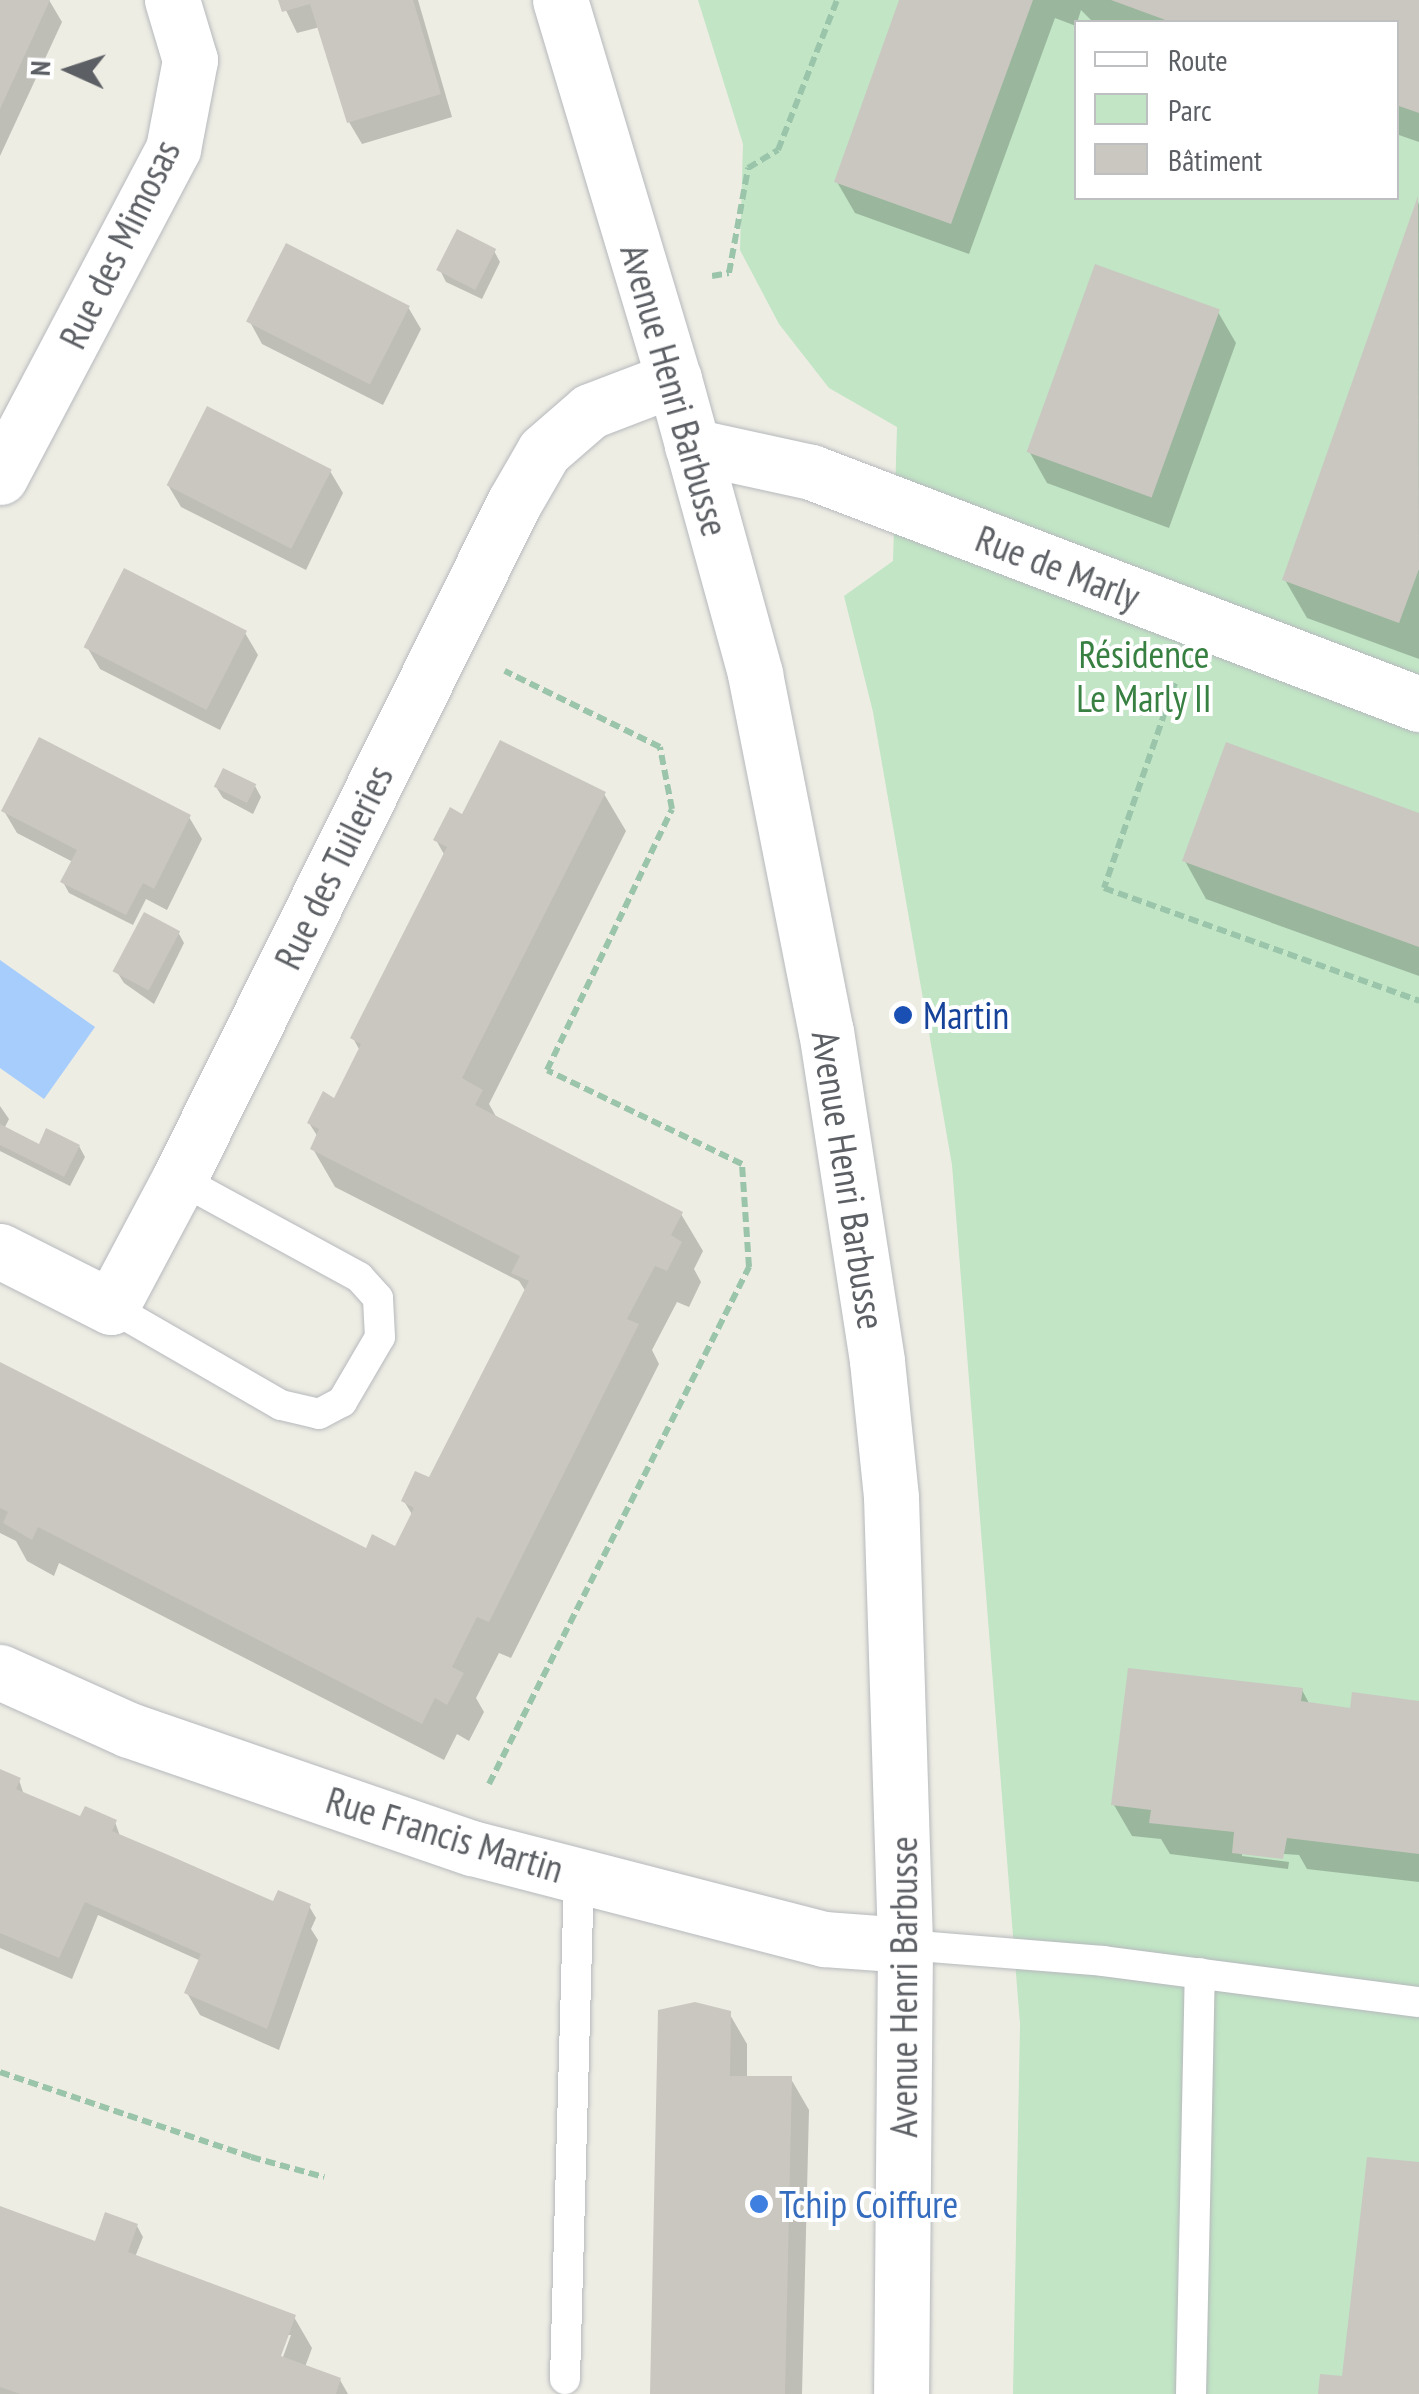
<!DOCTYPE html>
<meta charset="utf-8">
<style>
body{margin:0}
#map{position:relative;width:1419px;height:2394px;overflow:hidden;background:#eeede4;font-family:"PT Sans Narrow",sans-serif}
div>[style]{position:absolute}
.green>*{inset:0;background:#c1e5c5}
.water>*{inset:0;background:#a6cdfc}
.shadow>*{inset:0;background:#0003}
.building>*{inset:0;background:#cac7c1;transform-origin:0 0}
.path>*{height:6px;margin-top:-3px;transform-origin:0;background:repeating-linear-gradient(90deg,#9bc5ab 0 10px,transparent 0 15px)}
.roads{filter:drop-shadow(0 0 2px #b6b9bd) drop-shadow(0 0 2px #b6b9bd)}
.service>*{height:30px;margin:-15px;padding:0 15px;transform-origin:15px;border-radius:15px;background:#fff}
.minor>*{height:55px;margin:-27.5px;padding:0 27.5px;transform-origin:27.5px;border-radius:27.5px;background:#fff}
.tertiary>*{height:55px;margin:-27.5px;padding:0 27.5px;transform-origin:27.5px;border-radius:27.5px;background:#fff}
.dots>*{width:28px;height:28px;translate:-50% -50%;box-sizing:border-box;border:5px solid #fff;border-radius:50%}
span{translate:-50% -50%;white-space:nowrap;text-align:center;line-height:1.15;-webkit-text-stroke:8px #fff;paint-order:stroke}
.street-label{font-size:38px;color:#5c5f64}
.park-label{font-size:38px;color:#378042}
.transit-label{font-size:38px;color:#164399}
.left{translate:0 -50%;text-align:left}
.shop-label{font-size:38px;color:#366cbe}
.legend{position:absolute;left:1074px;top:20px;width:325px;height:180px;box-sizing:border-box;background:#fff;border:2px solid #bebfc1;margin:0;padding:12px 18px;list-style:none;font-size:30px;color:#5c5f64}
.legend li{display:flex;align-items:center;gap:20px;height:50px}
.legend b{width:50px;border:2px solid #bebfc1}
.north{position:absolute;left:20px;top:20px;width:100px;height:100px;-webkit-text-stroke:8px #fff;paint-order:stroke;rotate:273deg;font-size:28px;font-weight:700;line-height:40px;text-align:center;color:#5c5f64}
.north::after{content:'';display:block;margin:auto;width:35px;height:45px;background:#5c5f64;clip-path:polygon(50% 0,100% 100%,50% 72%,0 100%)}
</style>
<div id="map">
<div class="green">
<div style="clip-path:polygon(evenodd,698px 0,1419px 0,1419px 2394px,1013px 2394px,1020px 2024px,952px 1165px,873px 712px,844px 596px,893px 561px,897px 427px,829px 388px,779px 324px,740px 250px,743px 144px,698px 0,1076px 22px,1396px 22px,1396px 198px,1076px 198px,1076px 22px)"></div>
</div>
<div class="water">
<div style="clip-path:polygon(0 960px,95px 1027px,44px 1099px,0 1068px)"></div>
</div>
<div class="shadow">
<div style="clip-path:polygon(0 0,49px 0,62px 22px,0 156px)"></div>
<div style="clip-path:polygon(281px 0,418px 0,452px 117px,362px 144px,349px 122px,320px 27px,297px 33px)"></div>
<div style="clip-path:polygon(902px 0,1419px 0,1419px 142px,1396px 134px,1396px 22px,1093px 22px,1081px 10px,1076px 26px,1055px 18px,969px 254px,855px 213px,837px 182px)"></div>
<div style="clip-path:polygon(1419px 202px,1419px 659px,1307px 618px,1285px 580px)"></div>
<div style="clip-path:polygon(494px 251px,500px 262px,482px 299px,446px 282px,440px 270px)"></div>
<div style="clip-path:polygon(408px 307px,421px 329px,383px 405px,262px 344px,250px 322px)"></div>
<div style="clip-path:polygon(1218px 312px,1236px 343px,1169px 528px,1047px 483px,1029px 451px)"></div>
<div style="clip-path:polygon(330px 471px,343px 493px,306px 570px,181px 507px,168px 485px)"></div>
<div style="clip-path:polygon(245px 633px,258px 655px,220px 730px,100px 669px,87px 647px)"></div>
<div style="clip-path:polygon(255px 786px,261px 797px,253px 814px,223px 798px,216px 787px)"></div>
<div style="clip-path:polygon(604px 794px,626px 831px,489px 1104px,498px 1120px,681px 1214px,703px 1251px,694px 1269px,701px 1282px,689px 1307px,677px 1302px,652px 1350px,659px 1364px,511px 1658px,499px 1653px,476px 1698px,484px 1712px,469px 1741px,457px 1734px,444px 1760px,59px 1563px,54px 1576px,27px 1561px,16px 1541px,0 1533px,0 1365px,367px 1551px,396px 1549px,413px 1516px,404px 1501px,430px 1480px,526px 1292px,519px 1281px,335px 1187px,313px 1149px,318px 1137px,309px 1123px,335px 1101px,360px 1051px,353px 1038px,445px 856px,436px 840px,464px 817px)"></div>
<div style="clip-path:polygon(4px 811px,189px 817px,202px 839px,167px 910px,146px 899px,133px 925px,69px 893px,63px 882px,73px 862px,17px 833px)"></div>
<div style="clip-path:polygon(1419px 816px,1419px 976px,1206px 899px,1185px 861px)"></div>
<div style="clip-path:polygon(178px 932px,184px 943px,154px 1004px,124px 983px,117px 972px)"></div>
<div style="clip-path:polygon(0 1106px,9px 1119px,4px 1129px,40px 1148px,79px 1146px,85px 1157px,70px 1186px,0 1151px)"></div>
<div style="clip-path:polygon(1302px 1690px,1310px 1705px,1352px 1710px,1419px 1704px,1419px 1882px,1307px 1869px,1299px 1855px,1242px 1851px,1242px 1856px,1289px 1862px,1288px 1869px,1170px 1854px,1161px 1839px,1132px 1836px,1114px 1805px)"></div>
<div style="clip-path:polygon(0 1772px,19px 1780px,24px 1795px,87px 1822px,115px 1822px,120px 1836px,280px 1906px,309px 1906px,316px 1918px,311px 1929px,318px 1940px,279px 2050px,200px 2015px,187px 1993px,201px 1961px,98px 1915px,72px 1979px,0 1948px)"></div>
<div style="clip-path:polygon(729px 2013px,747px 2044px,747px 2078px,791px 2079px,809px 2110px,802px 2394px,653px 2394px)"></div>
<div style="clip-path:polygon(evenodd,0 2209px,96px 2243px,137px 2226px,143px 2237px,135px 2257px,294px 2317px,312px 2348px,305px 2367px,340px 2380px,348px 2394px,0 2394px,0 2209px,286px 2335px,291px 2335px,279px 2368px,274px 2366px,286px 2335px)"></div>
</div>
<div class="building">
<div style="clip-path:polygon(0 0,50px 0,0 109px)"></div>
<div style="clip-path:polygon(278px 0,413px 0,441px 94px,347px 123px,310px 4px,282px 12px)"></div>
<div style="clip-path:polygon(899px 0,1033px 0,951px 224px,834px 182px)"></div>
<div style="clip-path:polygon(1111px 0,1419px 0,1419px 113px,1396px 105px,1396px 22px,1171px 22px)"></div>
<div style="clip-path:polygon(1418px 196px,1419px 569px,1399px 623px,1282px 580px)"></div>
<div style="left:457px;top:229px;width:44px;height:46px;rotate:27deg"></div>
<div style="left:286px;top:243px;width:139px;height:88px;rotate:27deg"></div>
<div style="left:1095px;top:264px;width:133px;height:200px;rotate:20deg"></div>
<div style="left:207px;top:406px;width:140px;height:89px;rotate:27deg"></div>
<div style="left:124px;top:568px;width:138px;height:89px;rotate:27deg"></div>
<div style="clip-path:polygon(39px 737px,191px 815px,154px 889px,143px 883px,126px 915px,60px 882px,77px 850px,1px 811px)"></div>
<div style="clip-path:polygon(500px 740px,606px 792px,462px 1078px,483px 1090px,475px 1105px,683px 1212px,671px 1235px,682px 1242px,667px 1271px,655px 1266px,627px 1319px,639px 1324px,489px 1622px,477px 1617px,452px 1667px,464px 1673px,447px 1705px,435px 1698px,422px 1724px,38px 1527px,32px 1540px,3px 1523px,8px 1512px,0 1508px,0 1362px,366px 1548px,372px 1534px,395px 1546px,414px 1508px,401px 1501px,415px 1471px,429px 1477px,529px 1281px,511px 1273px,520px 1256px,310px 1149px,319px 1129px,307px 1123px,323px 1091px,334px 1098px,361px 1044px,350px 1038px,447px 847px,433px 840px,450px 807px,462px 814px)"></div>
<div style="clip-path:polygon(1226px 742px,1419px 813px,1419px 947px,1182px 861px)"></div>
<div style="left:223px;top:768px;width:37px;height:21px;rotate:26deg"></div>
<div style="left:144px;top:912px;width:41px;height:67px;rotate:28deg"></div>
<div style="clip-path:polygon(0 1124px,39px 1144px,46px 1128px,80px 1145px,64px 1177px,0 1145px)"></div>
<div style="clip-path:polygon(1128px 1668px,1303px 1688px,1301px 1701px,1350px 1708px,1352px 1692px,1419px 1701px,1419px 1854px,1287px 1838px,1283px 1859px,1232px 1853px,1234px 1832px,1149px 1823px,1151px 1810px,1111px 1805px)"></div>
<div style="clip-path:polygon(0 1769px,21px 1778px,16px 1789px,80px 1816px,85px 1806px,117px 1820px,112px 1831px,173px 1857px,273px 1901px,278px 1890px,311px 1904px,267px 2029px,184px 1993px,201px 1954px,85px 1902px,59px 1958px,0 1933px)"></div>
<div style="clip-path:polygon(695px 2002px,731px 2011px,730px 2076px,792px 2076px,785px 2394px,650px 2394px,658px 2010px)"></div>
<div style="clip-path:polygon(1367px 2157px,1419px 2162px,1419px 2394px,1318px 2394px,1320px 2374px,1342px 2376px)"></div>
<div style="clip-path:polygon(0 2206px,95px 2241px,105px 2212px,138px 2224px,128px 2252px,296px 2315px,281px 2356px,341px 2378px,336px 2394px,20px 2394px,0 2387px)"></div>
</div>
<div class="path">
<div style="left:712px;top:276px;width:17px;rotate:-10deg"></div>
<div style="left:729px;top:273px;width:107px;rotate:-79.7deg"></div>
<div style="left:748px;top:168px;width:35px;rotate:-31deg"></div>
<div style="left:778px;top:150px;width:161px;rotate:-68.5deg"></div>
<div style="left:1175px;top:683px;width:217px;rotate:109.1deg"></div>
<div style="left:1104px;top:888px;width:335px;rotate:19.7deg"></div>
<div style="left:489px;top:1784px;width:579px;rotate:-63.3deg"></div>
<div style="left:749px;top:1267px;width:103px;rotate:-93.9deg"></div>
<div style="left:742px;top:1164px;width:216px;rotate:-154.3deg"></div>
<div style="left:547px;top:1070px;width:289px;rotate:-64.4deg"></div>
<div style="left:672px;top:809px;width:63px;rotate:-101deg"></div>
<div style="left:660px;top:747px;width:173px;rotate:-153.9deg"></div>
<div style="left:0;top:2072px;width:265px;rotate:18.7deg"></div>
<div style="left:251px;top:2157px;width:76px;rotate:15.3deg"></div>
</div>
<div class="roads">
<div class="service">
<div style="left:111px;top:1307px;width:196px;rotate:30deg"></div>
<div style="left:281px;top:1405px;width:39px;rotate:13deg"></div>
<div style="left:319px;top:1414px;width:26px;rotate:-28deg"></div>
<div style="left:342px;top:1402px;width:75px;rotate:-59.7deg"></div>
<div style="left:380px;top:1337px;width:39px;rotate:-93deg"></div>
<div style="left:378px;top:1298px;width:28px;rotate:-132deg"></div>
<div style="left:359px;top:1277px;width:205px;rotate:-151.4deg"></div>
<div style="left:905px;top:1945px;width:199px;rotate:4.6deg"></div>
<div style="left:1103px;top:1961px;width:319px;rotate:7.4deg"></div>
<div style="left:565px;top:2379px;width:503px;rotate:-88.41deg"></div>
<div style="left:1191px;top:2394px;width:421px;rotate:-88.8deg"></div>
</div>
<div class="minor">
<div style="left:692px;top:446px;width:122px;rotate:12.3deg"></div>
<div style="left:811px;top:472px;width:651px;rotate:20.89deg"></div>
<div style="left:0;top:477px;width:371px;rotate:-62.2deg"></div>
<div style="left:173px;top:149px;width:91px;rotate:-79.2deg"></div>
<div style="left:190px;top:60px;width:63px;rotate:-106.7deg"></div>
<div style="left:0;top:1251px;width:124px;rotate:26.8deg"></div>
<div style="left:111px;top:1307px;width:145px;rotate:-62deg"></div>
<div style="left:179px;top:1179px;width:754px;rotate:-63.64deg"></div>
<div style="left:514px;top:503px;width:60px;rotate:-60deg"></div>
<div style="left:544px;top:451px;width:61px;rotate:-41deg"></div>
<div style="left:590px;top:411px;width:90px;rotate:-20.9deg"></div>
<div style="left:0;top:1672px;width:141px;rotate:24.2deg"></div>
<div style="left:129px;top:1730px;width:363px;rotate:19deg"></div>
<div style="left:472px;top:1848px;width:364px;rotate:14.5deg"></div>
<div style="left:824px;top:1939px;width:81px;rotate:4.2deg"></div>
</div>
<div class="tertiary">
<div style="left:560px;top:0;width:396px;rotate:73.3deg"></div>
<div style="left:674px;top:379px;width:306px;rotate:74.6deg"></div>
<div style="left:755px;top:674px;width:364px;rotate:78.8deg"></div>
<div style="left:826px;top:1031px;width:334px;rotate:81.2deg"></div>
<div style="left:877px;top:1361px;width:137px;rotate:84.1deg"></div>
<div style="left:891px;top:1497px;width:448px;rotate:88.2deg"></div>
<div style="left:905px;top:1945px;width:449px;rotate:90.5deg"></div>
</div>
</div>
<div class="dots">
<div style="left:903px;top:1015px;background:#1a4fb4"></div>
<div style="left:759px;top:2204px;background:#3f7fe0"></div>
</div>
<div class="street-label">
<span style="left:119px;top:244px;rotate:-64deg">Rue des Mimosas</span>
<span style="left:675px;top:390px;rotate:74deg">Avenue Henri Barbusse</span>
<span style="left:1058px;top:567px;rotate:21deg">Rue de Marly</span>
<span style="left:333px;top:867px;rotate:-64deg">Rue des Tuileries</span>
<span style="left:849px;top:1180px;rotate:81deg">Avenue Henri Barbusse</span>
<span style="left:445px;top:1834px;rotate:17deg">Rue Francis Martin</span>
<span style="left:903px;top:1987px;rotate:-90deg">Avenue Henri Barbusse</span>
</div>
<div class="park-label">
<span style="left:1144px;top:676px">Résidence<br>Le Marly II</span>
</div>
<div class="transit-label">
<span class="left" style="left:923px;top:1015px">Martin</span>
</div>
<div class="shop-label">
<span class="left" style="left:779px;top:2204px">Tchip Coiffure</span>
</div>
<ul class="legend">
<li><b style="height:12px;background:#fff"></b>Route</li>
<li><b style="height:28px;background:#c1e5c5"></b>Parc</li>
<li><b style="height:28px;background:#cac7c1"></b>Bâtiment</li>
</ul>
<div class="north">N</div>
</div>
